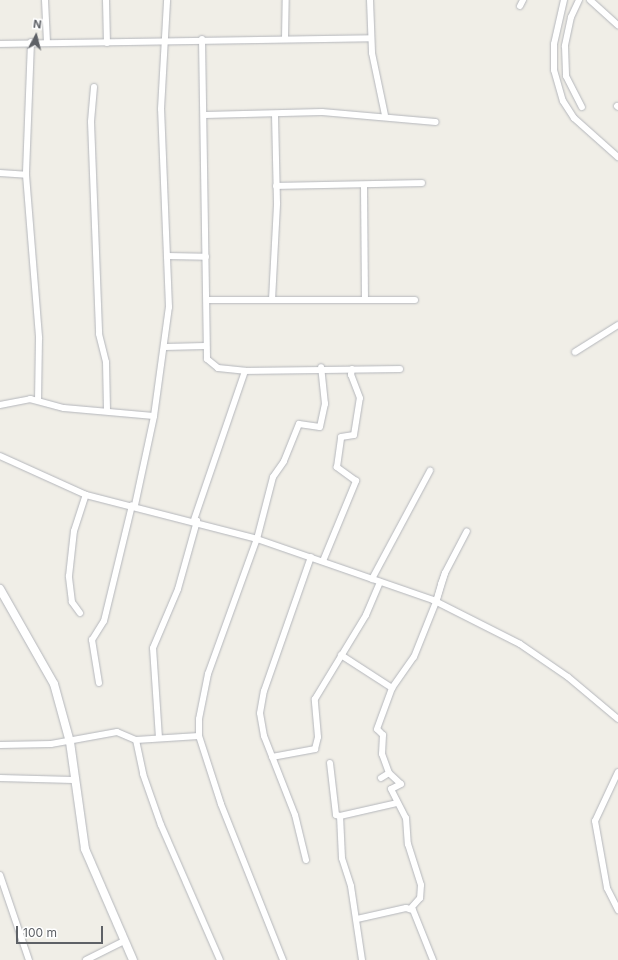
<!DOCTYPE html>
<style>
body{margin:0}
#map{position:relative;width:618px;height:960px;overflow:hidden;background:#f0eee7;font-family:Inter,sans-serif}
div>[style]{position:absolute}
.roads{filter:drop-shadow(0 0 1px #b4b6bb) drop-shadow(0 0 1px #b4b6bb)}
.minor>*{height:6px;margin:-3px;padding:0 3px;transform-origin:3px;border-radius:3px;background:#fff}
.tertiary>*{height:8px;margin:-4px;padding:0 4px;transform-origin:4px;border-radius:4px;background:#fff}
span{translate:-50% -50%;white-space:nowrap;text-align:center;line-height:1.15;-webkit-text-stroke:3px #fff;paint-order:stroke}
.north{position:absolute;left:16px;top:16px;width:40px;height:40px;-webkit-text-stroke:3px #fff;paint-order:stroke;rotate:7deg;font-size:11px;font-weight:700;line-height:16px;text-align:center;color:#5e6166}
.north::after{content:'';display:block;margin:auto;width:14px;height:18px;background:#5e6166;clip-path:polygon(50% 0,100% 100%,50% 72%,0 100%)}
.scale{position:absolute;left:16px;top:926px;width:87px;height:18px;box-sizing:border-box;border:2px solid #5e6166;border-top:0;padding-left:5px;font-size:12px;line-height:14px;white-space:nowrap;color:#5e6166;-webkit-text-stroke:3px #fff;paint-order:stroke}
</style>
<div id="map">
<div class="roads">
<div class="minor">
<div style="left:45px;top:0;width:43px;rotate:87.3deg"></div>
<div style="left:106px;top:0;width:43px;rotate:88.7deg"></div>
<div style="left:370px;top:0;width:53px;rotate:87.8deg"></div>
<div style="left:372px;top:53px;width:63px;rotate:78.2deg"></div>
<div style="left:564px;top:0;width:45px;rotate:102.8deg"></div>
<div style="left:554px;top:44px;width:26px;rotate:90deg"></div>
<div style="left:554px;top:70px;width:32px;rotate:74deg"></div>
<div style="left:563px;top:101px;width:20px;rotate:57deg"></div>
<div style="left:574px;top:118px;width:59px;rotate:41.6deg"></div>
<div style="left:579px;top:0;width:19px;rotate:115deg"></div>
<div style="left:571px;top:17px;width:30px;rotate:102deg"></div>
<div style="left:565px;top:46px;width:30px;rotate:88deg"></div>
<div style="left:566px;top:76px;width:35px;rotate:63deg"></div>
<div style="left:590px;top:0;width:38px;rotate:42deg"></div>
<div style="left:520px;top:6px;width:7px;rotate:-63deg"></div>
<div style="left:202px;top:39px;width:320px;rotate:89.1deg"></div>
<div style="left:207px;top:359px;width:14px;rotate:39deg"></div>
<div style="left:218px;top:368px;width:27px;rotate:6deg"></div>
<div style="left:245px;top:371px;width:155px;rotate:-0.7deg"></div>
<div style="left:285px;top:39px;width:39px;rotate:-89deg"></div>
<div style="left:31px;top:42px;width:133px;rotate:92.2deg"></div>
<div style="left:26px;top:175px;width:164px;rotate:85.4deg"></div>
<div style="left:39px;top:338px;width:62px;rotate:90.9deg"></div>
<div style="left:0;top:44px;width:370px;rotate:-0.9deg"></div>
<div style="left:94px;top:87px;width:35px;rotate:95deg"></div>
<div style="left:91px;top:122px;width:212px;rotate:87.8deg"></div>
<div style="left:99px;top:334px;width:29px;rotate:76deg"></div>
<div style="left:106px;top:362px;width:48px;rotate:88.8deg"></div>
<div style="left:617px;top:106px;width:1px;rotate:45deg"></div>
<div style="left:205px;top:115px;width:117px;rotate:-1.5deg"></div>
<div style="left:322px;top:112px;width:114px;rotate:5deg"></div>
<div style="left:0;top:173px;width:26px;rotate:4deg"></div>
<div style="left:276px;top:186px;width:146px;rotate:-1.2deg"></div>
<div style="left:364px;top:186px;width:112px;rotate:89.5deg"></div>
<div style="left:167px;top:256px;width:39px;rotate:1deg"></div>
<div style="left:207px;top:300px;width:208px"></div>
<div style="left:272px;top:300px;width:97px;rotate:-87deg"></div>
<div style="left:277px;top:203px;width:89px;rotate:-91.3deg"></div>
<div style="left:165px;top:347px;width:40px;rotate:-1.4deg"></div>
<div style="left:575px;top:352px;width:51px;rotate:-32.1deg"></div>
<div style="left:0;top:405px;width:31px;rotate:-11deg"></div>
<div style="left:30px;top:399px;width:35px;rotate:15deg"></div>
<div style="left:64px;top:408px;width:90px;rotate:5.1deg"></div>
<div style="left:0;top:456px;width:94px;rotate:24.4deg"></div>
<div style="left:86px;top:495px;width:177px;rotate:14.4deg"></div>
<div style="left:257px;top:539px;width:186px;rotate:19.1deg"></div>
<div style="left:433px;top:600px;width:97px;rotate:26.8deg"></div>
<div style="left:520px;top:644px;width:58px;rotate:34.5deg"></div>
<div style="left:568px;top:677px;width:65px;rotate:40deg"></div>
<div style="left:135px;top:505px;width:91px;rotate:-77.9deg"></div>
<div style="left:154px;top:416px;width:110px;rotate:-82.2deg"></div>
<div style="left:169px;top:307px;width:198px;rotate:-92.3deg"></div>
<div style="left:161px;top:109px;width:109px;rotate:-86.8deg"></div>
<div style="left:194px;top:520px;width:157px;rotate:-71.1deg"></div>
<div style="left:323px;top:561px;width:87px;rotate:-67.6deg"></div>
<div style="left:356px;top:481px;width:24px;rotate:-144deg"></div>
<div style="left:337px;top:467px;width:30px;rotate:-82deg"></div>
<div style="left:341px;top:437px;width:13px;rotate:-9deg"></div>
<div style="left:354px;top:435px;width:37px;rotate:-81deg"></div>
<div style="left:360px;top:398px;width:25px;rotate:-111deg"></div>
<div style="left:351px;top:375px;width:6px;rotate:-81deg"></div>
<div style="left:445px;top:573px;width:30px;rotate:107deg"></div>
<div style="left:436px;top:602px;width:19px;rotate:-74deg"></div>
<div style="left:441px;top:584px;width:12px;rotate:-70deg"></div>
<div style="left:445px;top:573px;width:47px;rotate:-62.4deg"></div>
<div style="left:372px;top:579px;width:123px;rotate:-61.8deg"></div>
<div style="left:80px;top:613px;width:14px;rotate:-126deg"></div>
<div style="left:72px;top:602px;width:26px;rotate:-97deg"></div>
<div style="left:69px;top:576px;width:45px;rotate:-83.7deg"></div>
<div style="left:74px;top:531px;width:38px;rotate:-72deg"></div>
<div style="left:341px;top:655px;width:61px;rotate:32.9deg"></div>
<div style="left:99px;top:683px;width:44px;rotate:-99.2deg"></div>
<div style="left:92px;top:640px;width:22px;rotate:-58deg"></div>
<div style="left:104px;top:621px;width:119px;rotate:-76.4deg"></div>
<div style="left:159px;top:738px;width:90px;rotate:-93.8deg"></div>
<div style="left:153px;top:648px;width:64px;rotate:-67deg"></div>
<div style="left:178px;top:589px;width:71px;rotate:-74.4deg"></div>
<div style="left:136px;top:740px;width:63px;rotate:-3.6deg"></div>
<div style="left:0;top:745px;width:51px;rotate:-1.1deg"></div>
<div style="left:51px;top:744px;width:67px;rotate:-10.3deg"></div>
<div style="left:117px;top:732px;width:21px;rotate:23deg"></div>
<div style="left:136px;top:740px;width:35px;rotate:78deg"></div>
<div style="left:143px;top:774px;width:54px;rotate:70.6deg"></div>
<div style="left:161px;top:825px;width:147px;rotate:66.4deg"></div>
<div style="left:272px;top:757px;width:44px;rotate:-10.5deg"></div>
<div style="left:315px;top:749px;width:12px;rotate:-76deg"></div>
<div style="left:318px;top:737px;width:38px;rotate:-95deg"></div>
<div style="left:315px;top:699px;width:98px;rotate:-58.7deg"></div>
<div style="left:366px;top:615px;width:36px;rotate:-67deg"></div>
<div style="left:330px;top:763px;width:52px;rotate:83.4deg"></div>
<div style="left:336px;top:815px;width:4px;rotate:14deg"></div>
<div style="left:618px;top:772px;width:54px;rotate:115.1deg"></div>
<div style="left:595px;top:821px;width:68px;rotate:79.8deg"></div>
<div style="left:607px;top:888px;width:25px;rotate:63deg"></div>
<div style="left:389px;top:773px;width:16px;rotate:43deg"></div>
<div style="left:401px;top:784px;width:11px;rotate:153deg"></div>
<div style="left:391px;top:789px;width:33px;rotate:63deg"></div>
<div style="left:406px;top:818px;width:26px;rotate:86deg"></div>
<div style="left:408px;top:844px;width:43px;rotate:72.4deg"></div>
<div style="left:421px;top:885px;width:13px;rotate:94deg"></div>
<div style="left:420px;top:898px;width:15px;rotate:132deg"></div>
<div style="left:0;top:778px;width:73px;rotate:1.6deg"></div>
<div style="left:381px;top:778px;width:9px;rotate:-32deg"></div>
<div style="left:389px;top:773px;width:20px;rotate:-110deg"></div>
<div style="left:382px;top:754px;width:19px;rotate:-87deg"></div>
<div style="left:383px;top:735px;width:8px;rotate:-135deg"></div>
<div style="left:377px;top:729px;width:44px;rotate:-69.9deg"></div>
<div style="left:392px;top:688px;width:38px;rotate:-55deg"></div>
<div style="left:414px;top:657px;width:59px;rotate:-68.2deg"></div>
<div style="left:306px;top:860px;width:46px;rotate:-103.7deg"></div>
<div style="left:295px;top:815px;width:85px;rotate:-111.4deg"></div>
<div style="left:264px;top:736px;width:23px;rotate:-100deg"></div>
<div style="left:260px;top:713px;width:22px;rotate:-80deg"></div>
<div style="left:264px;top:691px;width:142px;rotate:-70.7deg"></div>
<div style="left:0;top:875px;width:90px;rotate:71.2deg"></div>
<div style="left:357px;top:919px;width:50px;rotate:-12.7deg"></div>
<div style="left:406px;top:908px;width:7px;rotate:16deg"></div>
<div style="left:413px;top:910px;width:54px;rotate:68.2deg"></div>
<div style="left:86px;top:960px;width:42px;rotate:-26.6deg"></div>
<div style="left:283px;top:960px;width:168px;rotate:-111.7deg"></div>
<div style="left:221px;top:804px;width:71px;rotate:-107.9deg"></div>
<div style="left:199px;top:736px;width:17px;rotate:-90deg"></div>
<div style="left:199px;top:719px;width:46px;rotate:-78.7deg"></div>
<div style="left:208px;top:674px;width:144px;rotate:-70.1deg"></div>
<div style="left:257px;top:539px;width:64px;rotate:-75.5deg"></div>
<div style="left:273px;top:477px;width:19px;rotate:-55deg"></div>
<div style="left:284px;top:461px;width:40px;rotate:-68deg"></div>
<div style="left:299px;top:424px;width:21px;rotate:8deg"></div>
<div style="left:320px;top:427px;width:24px;rotate:-78deg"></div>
<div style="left:325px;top:404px;width:37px;rotate:-96deg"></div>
<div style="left:362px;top:960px;width:75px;rotate:-98.5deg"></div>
<div style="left:351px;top:886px;width:29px;rotate:-108deg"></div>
<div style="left:342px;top:858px;width:42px;rotate:-92.7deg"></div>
<div style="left:340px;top:816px;width:58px;rotate:-12.8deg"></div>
</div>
<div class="tertiary">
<div style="left:0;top:589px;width:109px;rotate:60.4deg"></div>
<div style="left:54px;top:684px;width:60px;rotate:74.6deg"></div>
<div style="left:70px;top:742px;width:108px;rotate:82deg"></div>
<div style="left:85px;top:849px;width:121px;rotate:66.6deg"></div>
</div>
</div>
<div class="north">N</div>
<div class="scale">100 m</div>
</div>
